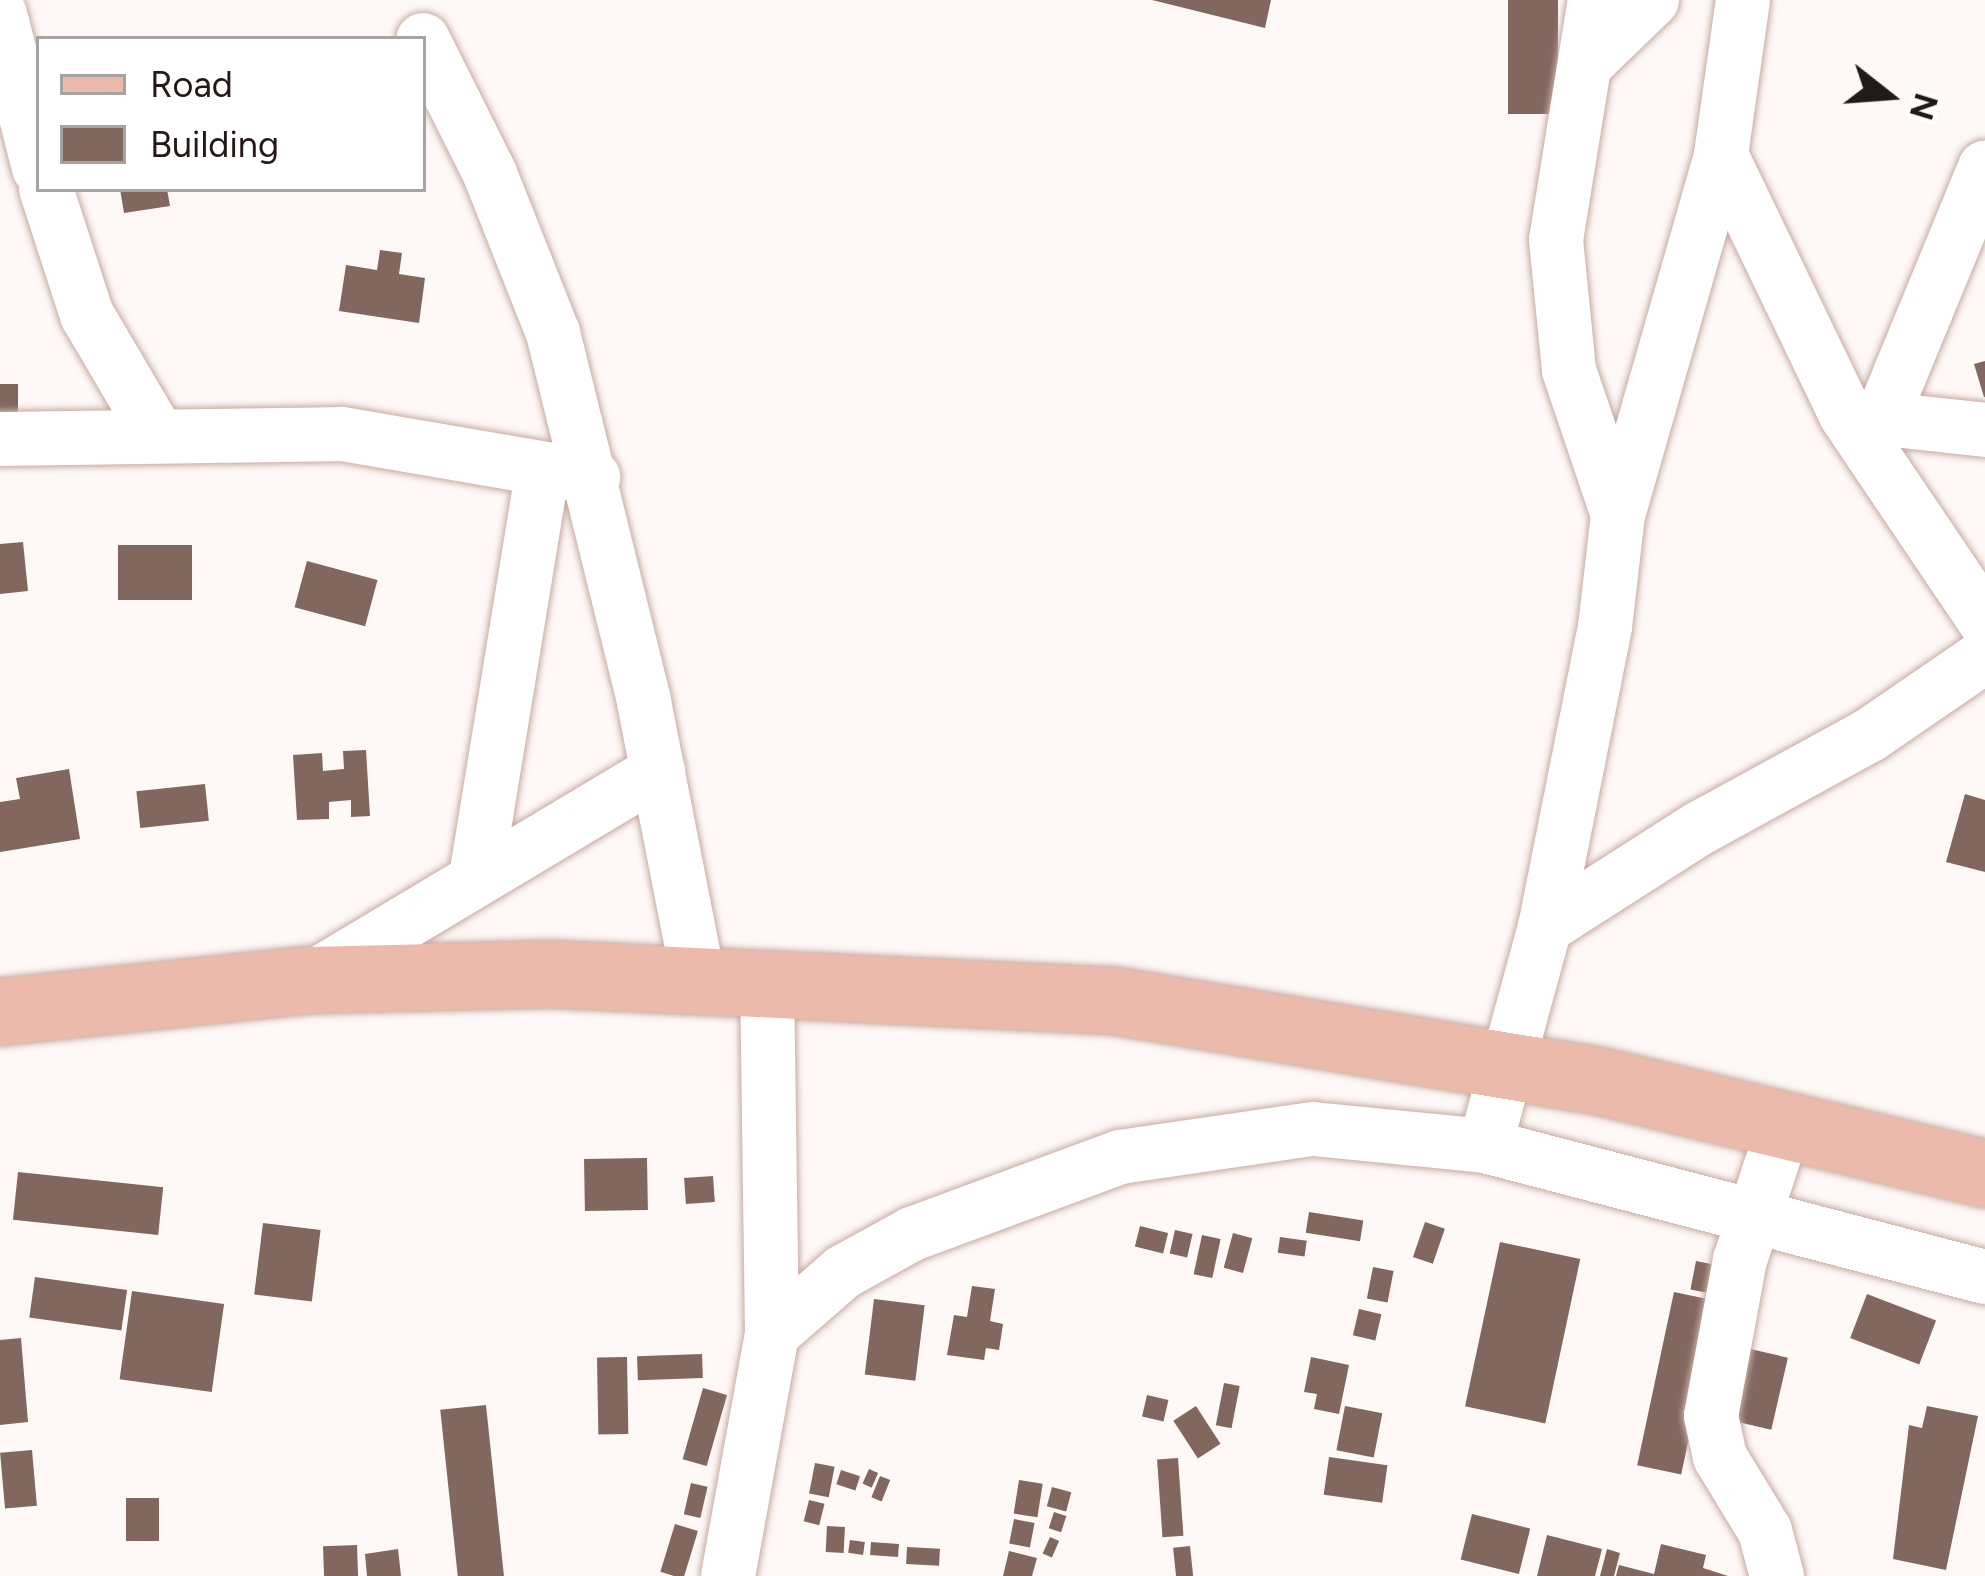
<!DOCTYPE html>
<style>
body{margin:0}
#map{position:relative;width:1985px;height:1576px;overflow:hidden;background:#fef8f6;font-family:Figtree,sans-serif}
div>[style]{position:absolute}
.building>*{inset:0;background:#82675f;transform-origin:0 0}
.roads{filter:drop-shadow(0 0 3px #c8aba2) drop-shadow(0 0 3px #c8aba2)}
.minor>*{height:54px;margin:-27px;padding:0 27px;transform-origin:27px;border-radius:27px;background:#fff}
.major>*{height:66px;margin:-33px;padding:0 33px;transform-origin:33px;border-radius:33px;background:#ecbaab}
span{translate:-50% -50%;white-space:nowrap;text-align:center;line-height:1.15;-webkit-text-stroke:9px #fff;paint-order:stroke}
.legend{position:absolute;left:36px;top:36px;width:390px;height:156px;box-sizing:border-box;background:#fff;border:3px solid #a7a3a2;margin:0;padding:15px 21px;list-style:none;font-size:36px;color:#231916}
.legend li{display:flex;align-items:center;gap:24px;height:60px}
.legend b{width:60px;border:3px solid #a7a3a2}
.north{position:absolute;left:1829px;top:36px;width:120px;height:120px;-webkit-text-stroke:9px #fff;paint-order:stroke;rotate:107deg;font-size:33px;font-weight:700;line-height:48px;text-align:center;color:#231916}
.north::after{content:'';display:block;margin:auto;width:42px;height:54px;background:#231916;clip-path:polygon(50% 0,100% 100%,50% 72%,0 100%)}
</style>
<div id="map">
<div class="building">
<div style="clip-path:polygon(1152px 0,1271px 0,1265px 28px)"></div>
<div style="left:1508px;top:0;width:50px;height:114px"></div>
<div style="clip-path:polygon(120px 189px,167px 189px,170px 206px,124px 213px)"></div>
<div style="clip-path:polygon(380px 250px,402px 253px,399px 274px,425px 278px,419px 323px,339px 311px,346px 265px,377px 270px)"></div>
<div style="clip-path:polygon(1985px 361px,1985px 397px,1984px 397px,1974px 364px)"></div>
<div style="left:0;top:384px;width:18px;height:34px"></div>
<div style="clip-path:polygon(23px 542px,28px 591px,0 594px,0 544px)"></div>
<div style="left:192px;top:545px;width:55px;height:74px;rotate:90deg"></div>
<div style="left:307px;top:561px;width:73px;height:48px;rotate:15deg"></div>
<div style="clip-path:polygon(366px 750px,370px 816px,351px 817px,351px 800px,329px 802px,329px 819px,297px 820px,293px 755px,322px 753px,323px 771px,344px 769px,343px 751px)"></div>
<div style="clip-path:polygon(69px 769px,80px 839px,0 852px,0 802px,20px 799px,16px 778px)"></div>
<div style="left:205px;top:784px;width:37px;height:69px;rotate:84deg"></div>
<div style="clip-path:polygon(1965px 794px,1985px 800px,1985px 872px,1946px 862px)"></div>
<div style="left:647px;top:1158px;width:52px;height:63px;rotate:89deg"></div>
<div style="left:18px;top:1172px;width:146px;height:48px;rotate:6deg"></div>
<div style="left:713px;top:1176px;width:26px;height:29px;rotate:86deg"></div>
<div style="left:1309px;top:1212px;width:55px;height:21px;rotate:9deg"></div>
<div style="left:1425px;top:1222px;width:21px;height:37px;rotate:19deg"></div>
<div style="left:263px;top:1223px;width:58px;height:72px;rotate:7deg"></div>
<div style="left:1140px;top:1226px;width:29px;height:21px;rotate:14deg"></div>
<div style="left:1175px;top:1230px;width:18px;height:24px;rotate:13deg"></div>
<div style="left:1233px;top:1233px;width:20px;height:36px;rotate:15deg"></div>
<div style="left:1202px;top:1235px;width:19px;height:40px;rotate:12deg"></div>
<div style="left:1280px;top:1237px;width:27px;height:16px;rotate:8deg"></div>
<div style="left:1500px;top:1242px;width:82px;height:168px;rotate:12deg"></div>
<div style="left:1696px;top:1261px;width:31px;height:29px;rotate:11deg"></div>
<div style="left:1373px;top:1267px;width:21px;height:32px;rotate:11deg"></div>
<div style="left:35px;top:1277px;width:93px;height:41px;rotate:8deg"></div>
<div style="clip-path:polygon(972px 1286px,995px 1289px,990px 1321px,1003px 1324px,999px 1350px,986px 1348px,984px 1360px,947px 1355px,954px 1315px,967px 1317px)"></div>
<div style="left:132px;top:1291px;width:93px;height:89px;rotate:8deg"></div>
<div style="left:1674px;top:1292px;width:45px;height:177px;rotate:12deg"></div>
<div style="left:1867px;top:1294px;width:74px;height:47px;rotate:21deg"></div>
<div style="left:874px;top:1299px;width:51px;height:76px;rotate:7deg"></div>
<div style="left:1359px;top:1309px;width:23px;height:27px;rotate:13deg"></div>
<div style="clip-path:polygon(21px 1338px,28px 1422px,0 1425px,0 1340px)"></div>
<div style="left:1746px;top:1348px;width:43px;height:74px;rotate:13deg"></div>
<div style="left:702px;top:1354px;width:24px;height:65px;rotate:88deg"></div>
<div style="left:627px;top:1357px;width:77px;height:30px;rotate:89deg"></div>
<div style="clip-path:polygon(1311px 1357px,1349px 1365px,1339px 1414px,1314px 1409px,1317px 1394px,1304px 1392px)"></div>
<div style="left:1224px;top:1383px;width:16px;height:43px;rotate:11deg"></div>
<div style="left:703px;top:1388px;width:25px;height:74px;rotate:16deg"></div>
<div style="left:1147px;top:1395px;width:22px;height:22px;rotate:13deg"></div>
<div style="left:486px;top:1405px;width:172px;height:46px;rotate:84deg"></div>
<div style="left:1196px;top:1406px;width:45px;height:27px;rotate:57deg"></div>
<div style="left:1345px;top:1406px;width:38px;height:45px;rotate:11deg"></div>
<div style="clip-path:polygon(1927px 1406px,1978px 1416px,1946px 1570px,1893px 1559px,1909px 1425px,1922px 1428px)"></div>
<div style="left:32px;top:1450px;width:56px;height:32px;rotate:85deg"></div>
<div style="left:1329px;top:1457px;width:59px;height:38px;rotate:8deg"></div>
<div style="left:1178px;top:1458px;width:78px;height:21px;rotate:86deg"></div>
<div style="left:815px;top:1463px;width:20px;height:31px;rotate:11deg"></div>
<div style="left:869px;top:1469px;width:10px;height:16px;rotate:24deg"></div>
<div style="left:841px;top:1470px;width:20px;height:15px;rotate:18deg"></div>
<div style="left:880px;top:1476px;width:11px;height:23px;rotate:22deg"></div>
<div style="left:1019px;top:1480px;width:24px;height:34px;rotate:9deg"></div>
<div style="left:691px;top:1483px;width:17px;height:32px;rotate:13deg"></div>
<div style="left:1052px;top:1487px;width:20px;height:20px;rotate:15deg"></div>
<div style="left:159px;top:1498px;width:43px;height:33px;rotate:90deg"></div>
<div style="left:809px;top:1500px;width:16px;height:22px;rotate:14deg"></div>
<div style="left:1054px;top:1512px;width:13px;height:17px;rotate:18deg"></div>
<div style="left:1472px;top:1514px;width:60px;height:47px;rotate:14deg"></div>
<div style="left:1014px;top:1519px;width:21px;height:25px;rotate:11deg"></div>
<div style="left:675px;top:1524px;width:24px;height:50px;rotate:17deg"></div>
<div style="left:827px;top:1526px;width:18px;height:26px;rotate:3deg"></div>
<div style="clip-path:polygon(1547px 1535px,1602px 1549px,1595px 1576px,1537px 1576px)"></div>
<div style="left:1050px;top:1537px;width:10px;height:18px;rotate:24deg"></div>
<div style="left:850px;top:1540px;width:15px;height:13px;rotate:8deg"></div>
<div style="left:871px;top:1542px;width:28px;height:13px;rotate:4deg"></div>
<div style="clip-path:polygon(1661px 1544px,1706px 1555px,1703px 1568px,1728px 1576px,1616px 1576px,1619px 1565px,1654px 1574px)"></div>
<div style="left:357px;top:1545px;width:31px;height:34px;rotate:88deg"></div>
<div style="left:1190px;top:1546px;width:30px;height:17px;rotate:84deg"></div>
<div style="left:907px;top:1547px;width:33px;height:17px;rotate:3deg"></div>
<div style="clip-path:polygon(398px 1549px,401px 1576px,367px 1576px,365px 1554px)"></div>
<div style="clip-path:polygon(1607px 1549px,1620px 1553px,1614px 1576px,1600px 1576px)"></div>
<div style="clip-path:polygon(1009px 1551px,1037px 1558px,1032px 1576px,1003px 1576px)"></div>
</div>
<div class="roads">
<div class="minor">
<div style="left:1743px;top:0;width:157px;rotate:98.1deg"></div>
<div style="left:1721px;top:155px;width:288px;rotate:64.3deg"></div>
<div style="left:1846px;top:415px;width:249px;rotate:56deg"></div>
<div style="left:0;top:14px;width:159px;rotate:75.8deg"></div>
<div style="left:423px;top:40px;width:150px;rotate:63.4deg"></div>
<div style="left:490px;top:174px;width:171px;rotate:68.4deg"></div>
<div style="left:553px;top:333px;width:380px;rotate:76.1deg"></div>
<div style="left:644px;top:702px;width:280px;rotate:78.9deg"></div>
<div style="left:1591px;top:59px;width:85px;rotate:-44deg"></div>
<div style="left:46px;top:189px;width:133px;rotate:72deg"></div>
<div style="left:87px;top:315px;width:136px;rotate:59.5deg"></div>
<div style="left:1848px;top:415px;width:138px;rotate:6.2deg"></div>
<div style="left:1881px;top:420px;width:273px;rotate:-67.6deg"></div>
<div style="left:0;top:439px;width:342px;rotate:-0.8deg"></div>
<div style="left:342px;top:434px;width:255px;rotate:9.7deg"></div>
<div style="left:1618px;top:515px;width:374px;rotate:-74deg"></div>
<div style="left:476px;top:877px;width:413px;rotate:-80.7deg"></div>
<div style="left:1545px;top:927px;width:184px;rotate:-32.6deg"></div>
<div style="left:1700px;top:828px;width:194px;rotate:-28.7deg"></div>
<div style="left:1870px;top:735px;width:140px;rotate:-34.5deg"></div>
<div style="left:309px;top:980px;width:407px;rotate:-30.9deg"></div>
<div style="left:1485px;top:1146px;width:227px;rotate:-74.7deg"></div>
<div style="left:1545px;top:927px;width:306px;rotate:-78.7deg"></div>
<div style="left:1605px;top:627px;width:113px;rotate:-83.4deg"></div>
<div style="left:1618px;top:515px;width:153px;rotate:-108.7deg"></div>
<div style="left:1569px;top:370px;width:131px;rotate:-95.7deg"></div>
<div style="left:1556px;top:240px;width:243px;rotate:-80.8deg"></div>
<div style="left:772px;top:1334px;width:94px;rotate:-41.1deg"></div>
<div style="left:843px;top:1272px;width:79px;rotate:-28.8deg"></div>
<div style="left:912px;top:1234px;width:222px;rotate:-20.3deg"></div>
<div style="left:1120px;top:1157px;width:195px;rotate:-8.3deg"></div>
<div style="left:1313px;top:1129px;width:173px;rotate:5.6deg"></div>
<div style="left:1485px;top:1146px;width:517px;rotate:14.68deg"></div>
<div style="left:728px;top:1576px;width:246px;rotate:-79.7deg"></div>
<div style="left:772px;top:1334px;width:355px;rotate:-90.8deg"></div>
<div style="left:1777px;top:1576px;width:47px;rotate:-104.9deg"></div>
<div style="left:1765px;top:1531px;width:87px;rotate:-121.3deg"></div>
<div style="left:1720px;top:1457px;width:42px;rotate:-102.4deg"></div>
<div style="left:1711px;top:1416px;width:159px;rotate:-79.5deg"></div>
<div style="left:1740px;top:1260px;width:144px;rotate:-71.8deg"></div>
</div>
<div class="major">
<div style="left:0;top:1012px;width:311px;rotate:-5.9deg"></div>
<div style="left:309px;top:980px;width:238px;rotate:-1.4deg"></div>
<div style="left:547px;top:974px;width:569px;rotate:2.72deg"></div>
<div style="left:1115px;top:1001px;width:491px;rotate:9.4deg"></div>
<div style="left:1599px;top:1081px;width:397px;rotate:13.5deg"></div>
</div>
</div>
<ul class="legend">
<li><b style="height:15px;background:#ecbaab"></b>Road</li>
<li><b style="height:33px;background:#82675f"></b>Building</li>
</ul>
<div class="north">N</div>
</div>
